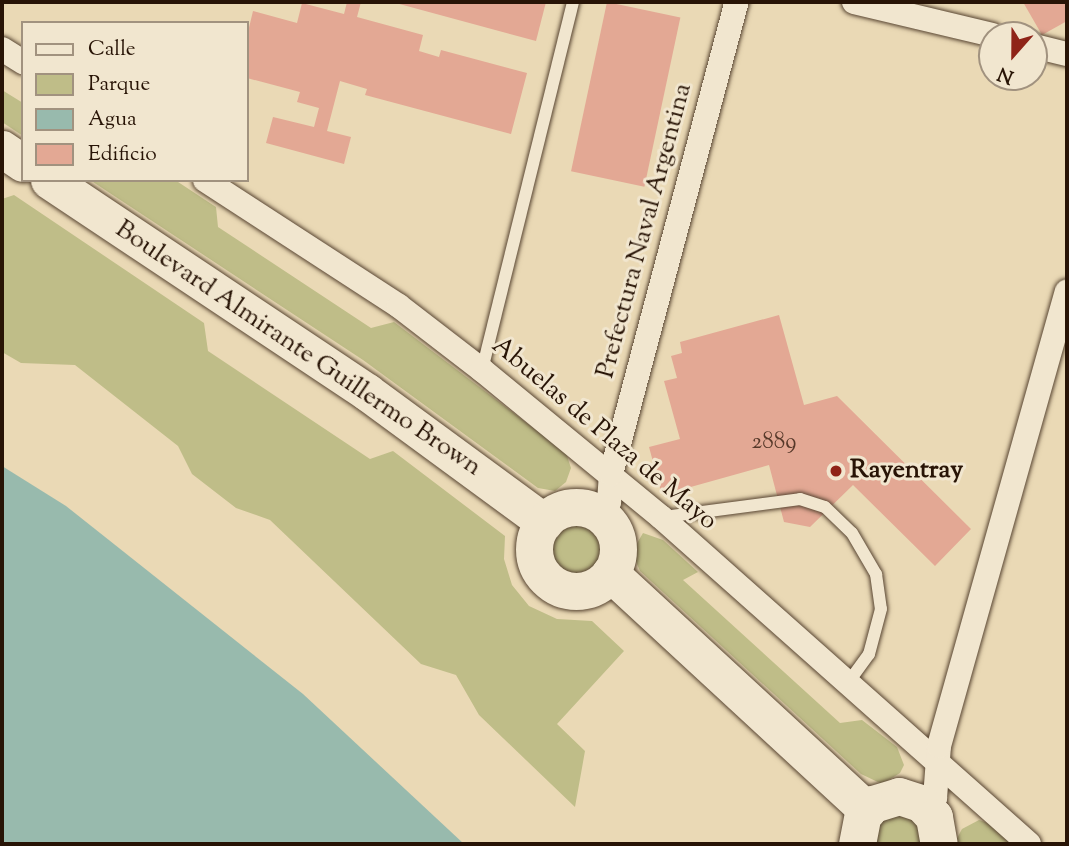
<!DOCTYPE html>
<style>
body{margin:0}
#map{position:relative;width:1069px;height:846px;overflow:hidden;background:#ead9b5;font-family:"Sorts Mill Goudy",serif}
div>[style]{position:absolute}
.green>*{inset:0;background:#bfbd88}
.round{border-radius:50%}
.water>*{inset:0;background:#98baad}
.building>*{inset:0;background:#e3a894;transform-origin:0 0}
.roads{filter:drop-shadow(0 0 2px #584532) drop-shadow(0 0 2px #584532)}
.service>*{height:12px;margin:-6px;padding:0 6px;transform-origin:6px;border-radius:6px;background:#f1e6cf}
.minor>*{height:24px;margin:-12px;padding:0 12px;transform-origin:12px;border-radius:12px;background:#f1e6cf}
.secondary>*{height:37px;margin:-18.5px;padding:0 18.5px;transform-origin:18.5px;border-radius:18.5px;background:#f1e6cf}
.secondary>.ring{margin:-18.5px;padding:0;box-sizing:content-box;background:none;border:37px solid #f1e6cf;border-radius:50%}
.dots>*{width:19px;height:19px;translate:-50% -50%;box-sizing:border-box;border:4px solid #f1e6cf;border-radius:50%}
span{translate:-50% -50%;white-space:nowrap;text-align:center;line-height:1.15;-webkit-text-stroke:6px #f1e6cf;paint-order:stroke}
.number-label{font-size:23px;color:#57392a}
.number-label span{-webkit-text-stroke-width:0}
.street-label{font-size:26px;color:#281406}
.poi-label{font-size:26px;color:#281406;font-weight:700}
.left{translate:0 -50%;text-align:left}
.frame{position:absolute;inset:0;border:4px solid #281406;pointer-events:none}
.legend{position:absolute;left:21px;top:21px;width:228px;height:161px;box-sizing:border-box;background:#f1e6cf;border:2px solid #a1927f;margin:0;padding:9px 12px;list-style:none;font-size:21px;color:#281406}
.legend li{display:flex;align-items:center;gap:14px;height:35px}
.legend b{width:35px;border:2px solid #a1927f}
.north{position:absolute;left:978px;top:21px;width:70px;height:70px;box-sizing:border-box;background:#f1e6cf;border:2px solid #a1927f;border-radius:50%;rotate:201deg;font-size:19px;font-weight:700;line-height:28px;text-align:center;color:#281406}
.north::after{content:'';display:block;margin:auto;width:24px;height:32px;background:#8f2418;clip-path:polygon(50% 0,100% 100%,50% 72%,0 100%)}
</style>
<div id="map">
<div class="green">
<div style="clip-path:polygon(2px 90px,23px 103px,23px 136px,2px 122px)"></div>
<div style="clip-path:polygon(90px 180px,175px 180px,216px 207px,218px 227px,371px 328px,394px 322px,566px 453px,571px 468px,566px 482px,555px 491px,538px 488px,363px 360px)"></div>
<div style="clip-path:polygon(14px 195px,204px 323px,208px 351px,370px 459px,393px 451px,505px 536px,504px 559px,512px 585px,529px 606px,557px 619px,592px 621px,624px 651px,557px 724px,585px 751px,575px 807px,479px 715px,456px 675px,421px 664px,270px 520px,236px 508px,192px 474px,178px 446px,75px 365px,21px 363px,2px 352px,2px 199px)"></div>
<div class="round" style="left:551px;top:523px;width:52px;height:52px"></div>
<div style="clip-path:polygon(643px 533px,663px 540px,698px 572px,683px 580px,840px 723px,862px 720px,897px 747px,904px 765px,900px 773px,882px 784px,861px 774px,640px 571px,632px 552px)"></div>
<div style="clip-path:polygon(890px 813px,914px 817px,923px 844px,874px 844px,877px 823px)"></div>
<div style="clip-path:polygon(979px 820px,991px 824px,1013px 844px,954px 844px,962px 829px)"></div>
</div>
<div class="water">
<div style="clip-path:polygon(2px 466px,66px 506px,303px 694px,464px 844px,2px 844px)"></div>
</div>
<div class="building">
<div style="clip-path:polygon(347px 2px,361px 2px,357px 17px,423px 35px,419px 51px,439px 57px,441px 50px,527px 73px,511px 134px,365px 95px,367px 89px,340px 81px,327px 131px,351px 137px,344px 164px,266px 143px,273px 117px,314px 127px,319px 108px,297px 102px,300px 92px,247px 78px,247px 36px,253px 11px,297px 23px,302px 3px,344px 14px)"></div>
<div style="clip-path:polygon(392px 2px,546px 2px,536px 41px)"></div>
<div style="left:607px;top:2px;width:75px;height:173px;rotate:12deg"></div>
<div style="clip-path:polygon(1023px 2px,1067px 2px,1067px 21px,1042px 35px)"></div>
<div style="clip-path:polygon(779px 315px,804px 405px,837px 396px,971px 529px,935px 566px,853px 485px,810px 527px,784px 522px,769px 465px,662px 495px,649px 447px,680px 439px,664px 381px,677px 378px,671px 356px,682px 353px,680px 342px)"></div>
</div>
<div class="roads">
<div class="service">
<div style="left:482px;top:370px;width:379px;rotate:-76.1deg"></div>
<div style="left:664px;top:517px;width:137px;rotate:-7.5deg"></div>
<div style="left:800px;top:499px;width:26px;rotate:18deg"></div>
<div style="left:825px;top:507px;width:37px;rotate:44deg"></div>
<div style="left:852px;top:533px;width:48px;rotate:59.7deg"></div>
<div style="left:876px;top:574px;width:35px;rotate:82deg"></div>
<div style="left:881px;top:609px;width:47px;rotate:104.9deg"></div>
<div style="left:869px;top:654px;width:39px;rotate:126deg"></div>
</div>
<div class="minor">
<div style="left:854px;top:2px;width:142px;rotate:13.4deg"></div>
<div style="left:1034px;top:46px;width:34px;rotate:14deg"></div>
<div style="left:2px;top:49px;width:25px;rotate:32deg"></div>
<div style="left:205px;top:180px;width:231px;rotate:33deg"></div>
<div style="left:399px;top:306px;width:105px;rotate:37.6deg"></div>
<div style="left:482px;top:370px;width:232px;rotate:39.4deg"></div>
<div style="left:661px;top:517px;width:492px;rotate:41.6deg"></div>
<div style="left:600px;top:515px;width:16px;rotate:-55deg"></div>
<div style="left:609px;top:502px;width:28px;rotate:-86deg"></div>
<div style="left:611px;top:474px;width:489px;rotate:-75.1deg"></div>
<div style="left:926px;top:807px;width:13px;rotate:-45deg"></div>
<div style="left:935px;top:798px;width:52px;rotate:-85.6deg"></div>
<div style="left:939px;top:746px;width:472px;rotate:-74.3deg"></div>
</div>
<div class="secondary">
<div style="left:2px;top:149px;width:25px;rotate:34deg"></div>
<div style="left:49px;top:180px;width:382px;rotate:33.7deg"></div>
<div style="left:367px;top:392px;width:220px;rotate:36.3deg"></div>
<div class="ring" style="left:534px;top:507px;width:47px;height:47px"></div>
<div style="left:610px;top:573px;width:350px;rotate:42.7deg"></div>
<div style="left:857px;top:844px;width:31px;rotate:-79deg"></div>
<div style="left:863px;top:814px;width:14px;rotate:-45deg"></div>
<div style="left:873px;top:804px;width:27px;rotate:-17deg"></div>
<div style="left:899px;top:796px;width:23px;rotate:18deg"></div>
<div style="left:921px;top:803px;width:19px;rotate:47deg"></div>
<div style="left:934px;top:817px;width:27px;rotate:80deg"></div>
</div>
</div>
<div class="dots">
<div style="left:836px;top:471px;background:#8f2418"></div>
</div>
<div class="number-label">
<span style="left:774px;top:443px">2889</span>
</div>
<div class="street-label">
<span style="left:645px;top:231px;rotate:-75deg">Prefectura Naval Argentina</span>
<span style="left:298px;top:349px;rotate:34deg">Boulevard Almirante Guillermo Brown</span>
<span style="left:604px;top:434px;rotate:40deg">Abuelas de Plaza de Mayo</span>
</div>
<div class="poi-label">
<span class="left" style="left:850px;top:471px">Rayentray</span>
</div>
<div class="frame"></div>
<ul class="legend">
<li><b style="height:9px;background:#f1e6cf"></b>Calle</li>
<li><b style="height:19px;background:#bfbd88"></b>Parque</li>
<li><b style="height:19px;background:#98baad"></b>Agua</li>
<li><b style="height:19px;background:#e3a894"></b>Edificio</li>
</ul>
<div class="north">N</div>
</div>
